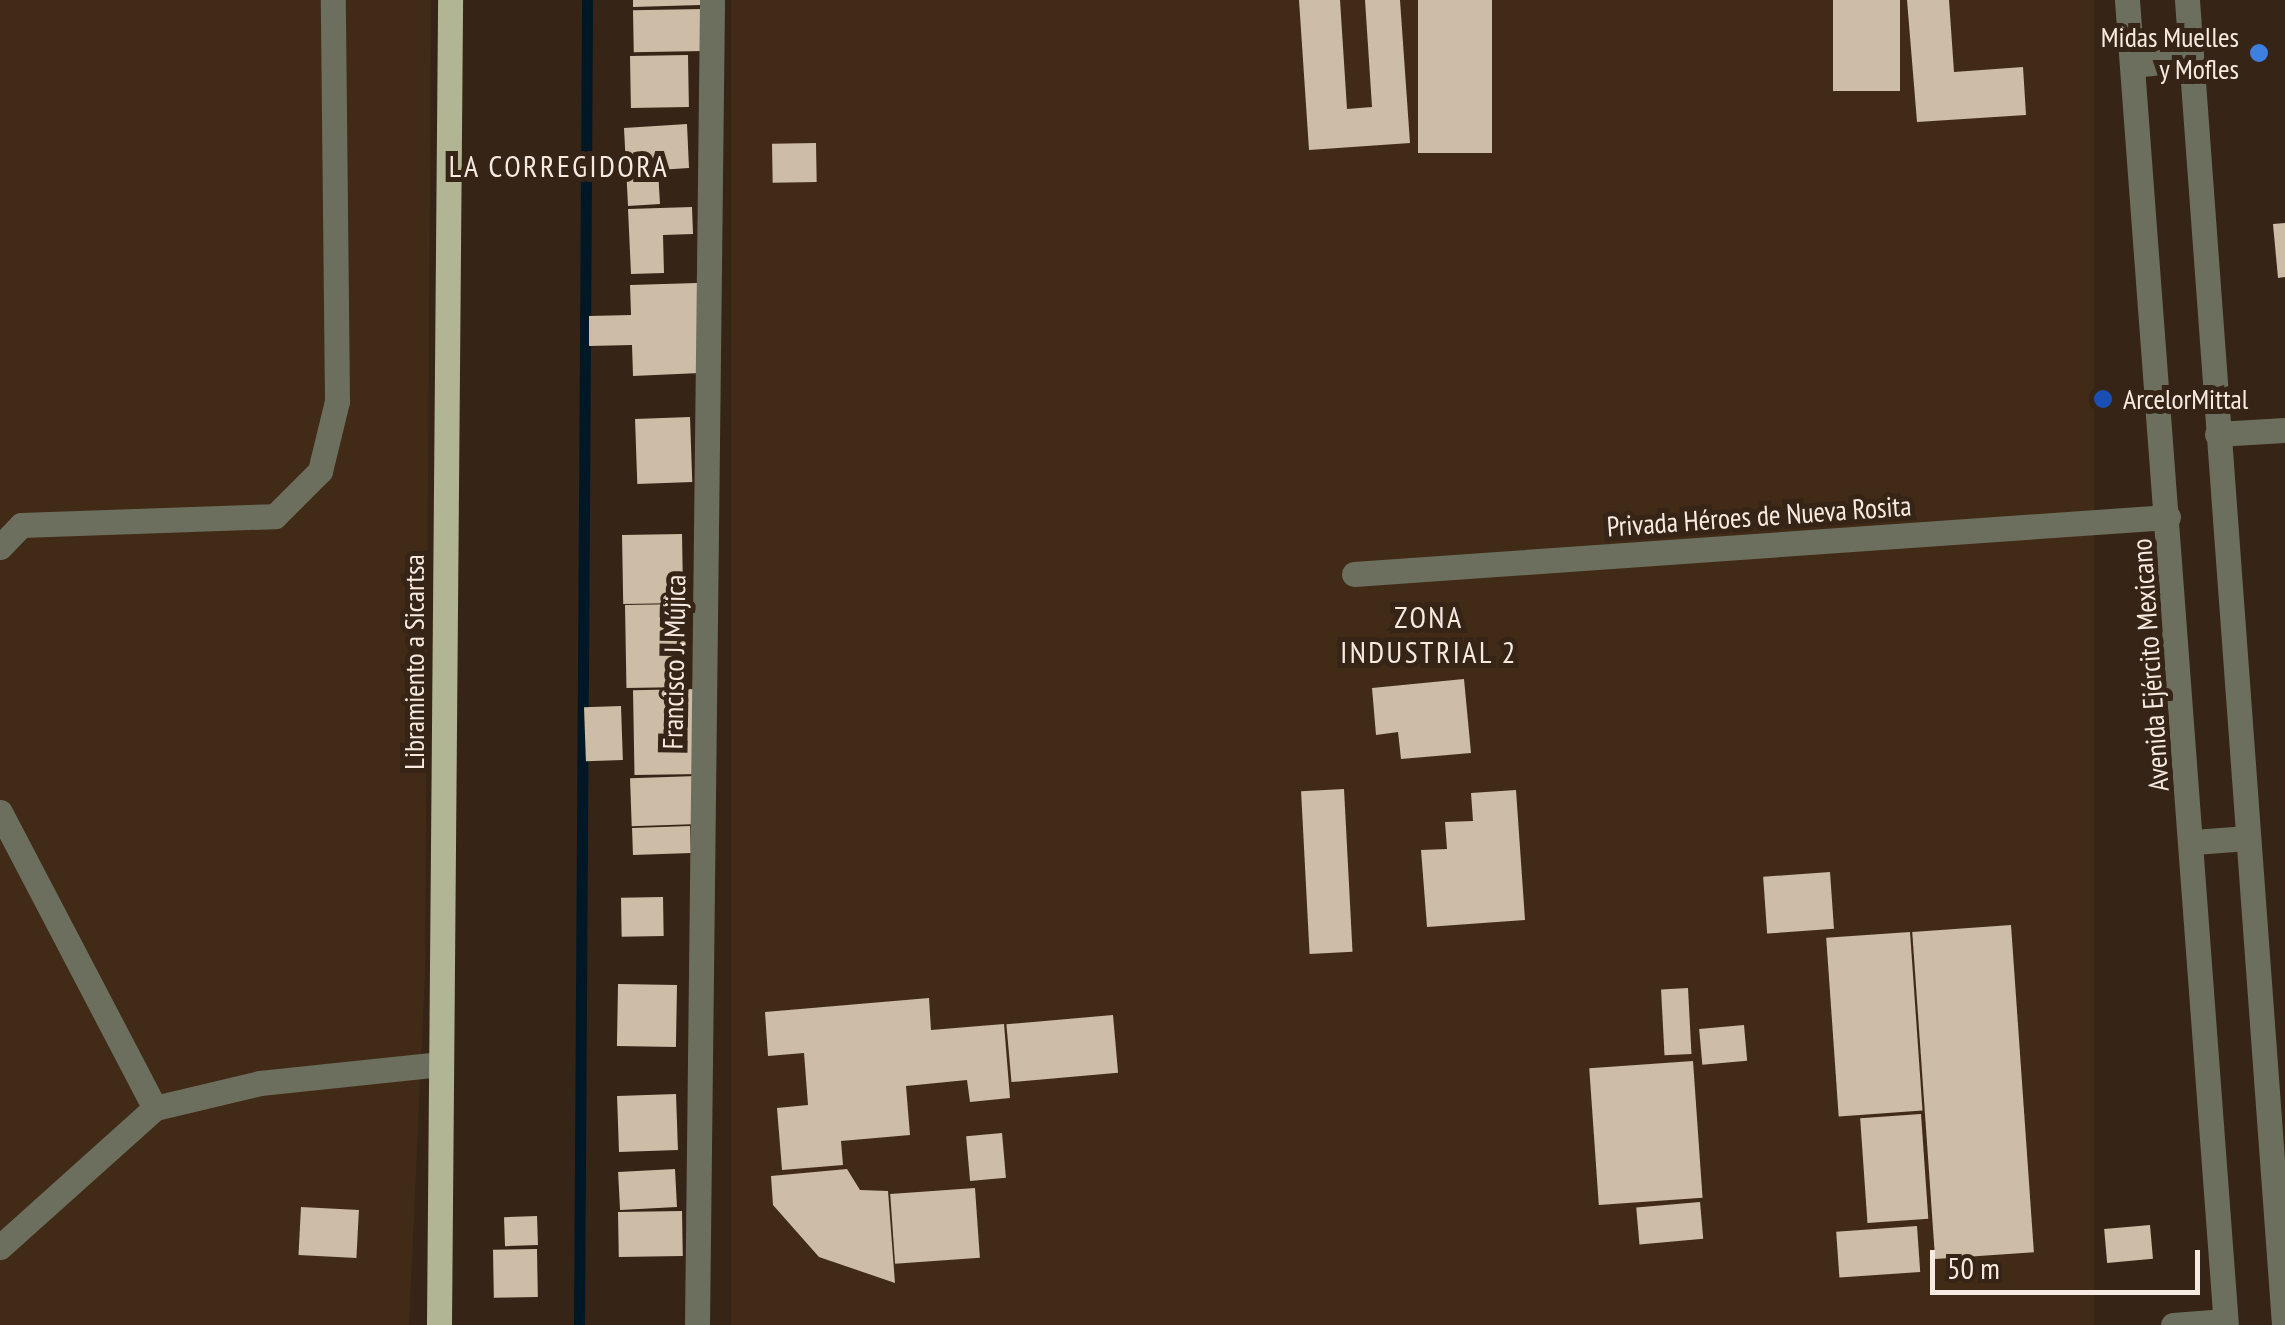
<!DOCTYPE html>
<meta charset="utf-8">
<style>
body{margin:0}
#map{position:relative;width:2285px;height:1325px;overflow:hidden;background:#362416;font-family:"PT Sans Narrow",sans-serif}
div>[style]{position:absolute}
.built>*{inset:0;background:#412b17;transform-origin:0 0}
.stream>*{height:11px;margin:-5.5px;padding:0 5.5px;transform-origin:5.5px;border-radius:5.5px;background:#001825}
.building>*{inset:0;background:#cdbca6;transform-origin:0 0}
.minor>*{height:25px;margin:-12.5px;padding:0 12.5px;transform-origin:12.5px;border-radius:12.5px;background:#6d6f5e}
.major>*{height:25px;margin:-12.5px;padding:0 12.5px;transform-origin:12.5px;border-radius:12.5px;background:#b2b593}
.dots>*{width:28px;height:28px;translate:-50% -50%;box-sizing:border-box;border:5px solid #362416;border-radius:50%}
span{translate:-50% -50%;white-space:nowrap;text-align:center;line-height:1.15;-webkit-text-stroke:10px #362416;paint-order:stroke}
.poi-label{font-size:28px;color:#f6eae1}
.right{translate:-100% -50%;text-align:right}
.left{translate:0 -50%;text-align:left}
.street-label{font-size:28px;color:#f6eae1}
.neighbourhood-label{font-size:30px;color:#f6eae1;letter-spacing:2.5px}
.scale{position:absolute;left:1930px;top:1250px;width:270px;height:45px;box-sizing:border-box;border:5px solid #f6eae1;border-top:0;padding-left:12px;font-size:30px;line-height:35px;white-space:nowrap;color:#f6eae1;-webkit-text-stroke:8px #362416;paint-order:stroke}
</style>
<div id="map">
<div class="built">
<div style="clip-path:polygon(0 0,431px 0,425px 972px,409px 1325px,0 1325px)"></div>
<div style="left:731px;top:0;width:1363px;height:1325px"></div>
</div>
<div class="stream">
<div style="left:579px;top:1325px;width:1325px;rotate:-89.65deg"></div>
</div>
<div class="building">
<div style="clip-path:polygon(633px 0,700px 0,700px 5px,633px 7px)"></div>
<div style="clip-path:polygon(1299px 0,1340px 0,1347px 109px,1372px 107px,1365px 0,1400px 0,1410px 143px,1309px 150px)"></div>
<div style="left:1418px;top:0;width:74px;height:153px"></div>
<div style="left:1833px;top:0;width:67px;height:91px"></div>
<div style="clip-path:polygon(1907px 0,1949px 0,1954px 72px,2023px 67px,2026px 115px,1917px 122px)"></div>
<div style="left:703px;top:9px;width:42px;height:70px;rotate:89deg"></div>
<div style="left:688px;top:55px;width:52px;height:58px;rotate:89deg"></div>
<div style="clip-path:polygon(687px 124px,689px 168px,658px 170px,660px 204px,628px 206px,624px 128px)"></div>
<div style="left:816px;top:143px;width:39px;height:44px;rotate:89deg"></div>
<div style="clip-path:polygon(692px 207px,693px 234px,663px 235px,664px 273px,631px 274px,628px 209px)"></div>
<div style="clip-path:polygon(2285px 223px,2285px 277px,2278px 278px,2273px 224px)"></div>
<div style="clip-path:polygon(697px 283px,700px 373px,633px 376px,632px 345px,589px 346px,589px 316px,631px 315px,630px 285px)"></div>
<div style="left:690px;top:417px;width:65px;height:55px;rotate:88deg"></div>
<div style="left:682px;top:534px;width:69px;height:60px;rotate:89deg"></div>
<div style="left:685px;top:604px;width:83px;height:60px;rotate:89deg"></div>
<div style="clip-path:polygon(1464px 679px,1471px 753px,1401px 759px,1398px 732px,1376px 735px,1372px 688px)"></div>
<div style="left:698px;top:689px;width:85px;height:65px;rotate:89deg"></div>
<div style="left:621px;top:706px;width:54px;height:37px;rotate:88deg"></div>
<div style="left:697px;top:776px;width:48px;height:67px;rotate:88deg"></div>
<div style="left:1344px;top:789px;width:163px;height:43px;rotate:87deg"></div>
<div style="clip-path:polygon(1516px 790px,1525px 920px,1427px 927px,1421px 850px,1447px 849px,1445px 822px,1473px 821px,1471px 793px)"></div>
<div style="left:690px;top:826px;width:27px;height:58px;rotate:88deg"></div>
<div style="left:1830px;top:872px;width:57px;height:67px;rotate:86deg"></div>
<div style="left:663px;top:897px;width:39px;height:42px;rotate:89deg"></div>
<div style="left:2011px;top:925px;width:328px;height:99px;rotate:86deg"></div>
<div style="left:1910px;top:932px;width:179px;height:84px;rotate:86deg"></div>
<div style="left:677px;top:985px;width:62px;height:59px;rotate:91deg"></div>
<div style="left:1688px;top:988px;width:66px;height:27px;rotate:87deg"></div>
<div style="clip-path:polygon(929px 998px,931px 1030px,1004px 1024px,1010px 1098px,970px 1102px,967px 1080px,906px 1086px,910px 1135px,841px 1141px,843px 1165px,782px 1170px,777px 1108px,808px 1105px,804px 1053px,768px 1056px,765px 1012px)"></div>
<div style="left:1113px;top:1015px;width:58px;height:107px;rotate:85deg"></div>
<div style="left:1744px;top:1025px;width:36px;height:45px;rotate:85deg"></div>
<div style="left:1693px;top:1061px;width:137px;height:104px;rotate:86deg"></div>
<div style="left:676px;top:1094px;width:56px;height:59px;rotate:88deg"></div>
<div style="left:1921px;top:1114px;width:105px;height:61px;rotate:86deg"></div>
<div style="left:1002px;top:1133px;width:45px;height:36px;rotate:85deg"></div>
<div style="left:675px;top:1169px;width:38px;height:57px;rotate:87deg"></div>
<div style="clip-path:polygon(847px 1169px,860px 1190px,888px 1191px,895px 1283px,819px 1257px,773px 1205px,771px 1176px)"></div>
<div style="left:975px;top:1188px;width:70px;height:85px;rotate:86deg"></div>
<div style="left:1700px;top:1202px;width:37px;height:64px;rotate:85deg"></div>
<div style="left:301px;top:1207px;width:58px;height:48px;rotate:3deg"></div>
<div style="left:682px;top:1211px;width:45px;height:64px;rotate:89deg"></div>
<div style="left:537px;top:1216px;width:29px;height:33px;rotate:88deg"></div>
<div style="left:2150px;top:1225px;width:34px;height:46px;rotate:85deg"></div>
<div style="left:1917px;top:1226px;width:46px;height:81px;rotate:86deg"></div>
<div style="left:537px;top:1249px;width:48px;height:44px;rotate:89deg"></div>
</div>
<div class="minor">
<div style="left:2127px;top:0;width:1329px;rotate:85.73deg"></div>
<div style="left:2187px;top:0;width:1329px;rotate:85.81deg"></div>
<div style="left:2132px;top:65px;width:59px;rotate:-5.8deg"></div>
<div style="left:2217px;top:434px;width:68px;rotate:-3.4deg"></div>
<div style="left:0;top:547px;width:30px;rotate:-46deg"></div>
<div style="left:21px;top:525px;width:254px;rotate:-2deg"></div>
<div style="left:275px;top:516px;width:64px;rotate:-45deg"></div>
<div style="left:320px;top:471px;width:72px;rotate:-76.3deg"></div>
<div style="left:337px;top:401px;width:401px;rotate:-90.6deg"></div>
<div style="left:1354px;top:574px;width:816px;rotate:-4.01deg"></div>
<div style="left:0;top:812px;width:334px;rotate:62.4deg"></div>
<div style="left:2194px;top:842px;width:53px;rotate:-4.3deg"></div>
<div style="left:0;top:1247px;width:208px;rotate:-41.9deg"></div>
<div style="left:155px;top:1108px;width:108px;rotate:-13.4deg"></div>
<div style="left:260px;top:1083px;width:182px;rotate:-6deg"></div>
<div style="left:697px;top:1325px;width:1325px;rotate:-89.35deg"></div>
<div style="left:2173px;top:1325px;width:52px;rotate:-4.4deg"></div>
</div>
<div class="major">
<div style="left:439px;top:1325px;width:1325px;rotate:-89.52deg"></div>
</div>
<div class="dots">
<div style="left:2259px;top:53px;background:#3f7fe0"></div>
<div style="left:2103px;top:399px;background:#1a4fb4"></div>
</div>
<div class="poi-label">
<span class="right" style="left:2239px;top:53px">Midas Muelles<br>y Mofles</span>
<span class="left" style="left:2123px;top:399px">ArcelorMittal</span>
</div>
<div class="street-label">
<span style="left:1759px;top:516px;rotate:-4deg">Privada Héroes de Nueva Rosita</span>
<span style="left:414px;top:662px;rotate:-90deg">Libramiento a Sicartsa</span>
<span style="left:674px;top:662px;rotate:-89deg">Francisco J. Mújica</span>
<span style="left:2150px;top:665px;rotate:-94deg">Avenida Ejército Mexicano</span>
</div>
<div class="neighbourhood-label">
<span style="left:559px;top:166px">LA CORREGIDORA</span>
<span style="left:1429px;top:634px">ZONA<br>INDUSTRIAL 2</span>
</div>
<div class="scale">50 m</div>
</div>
